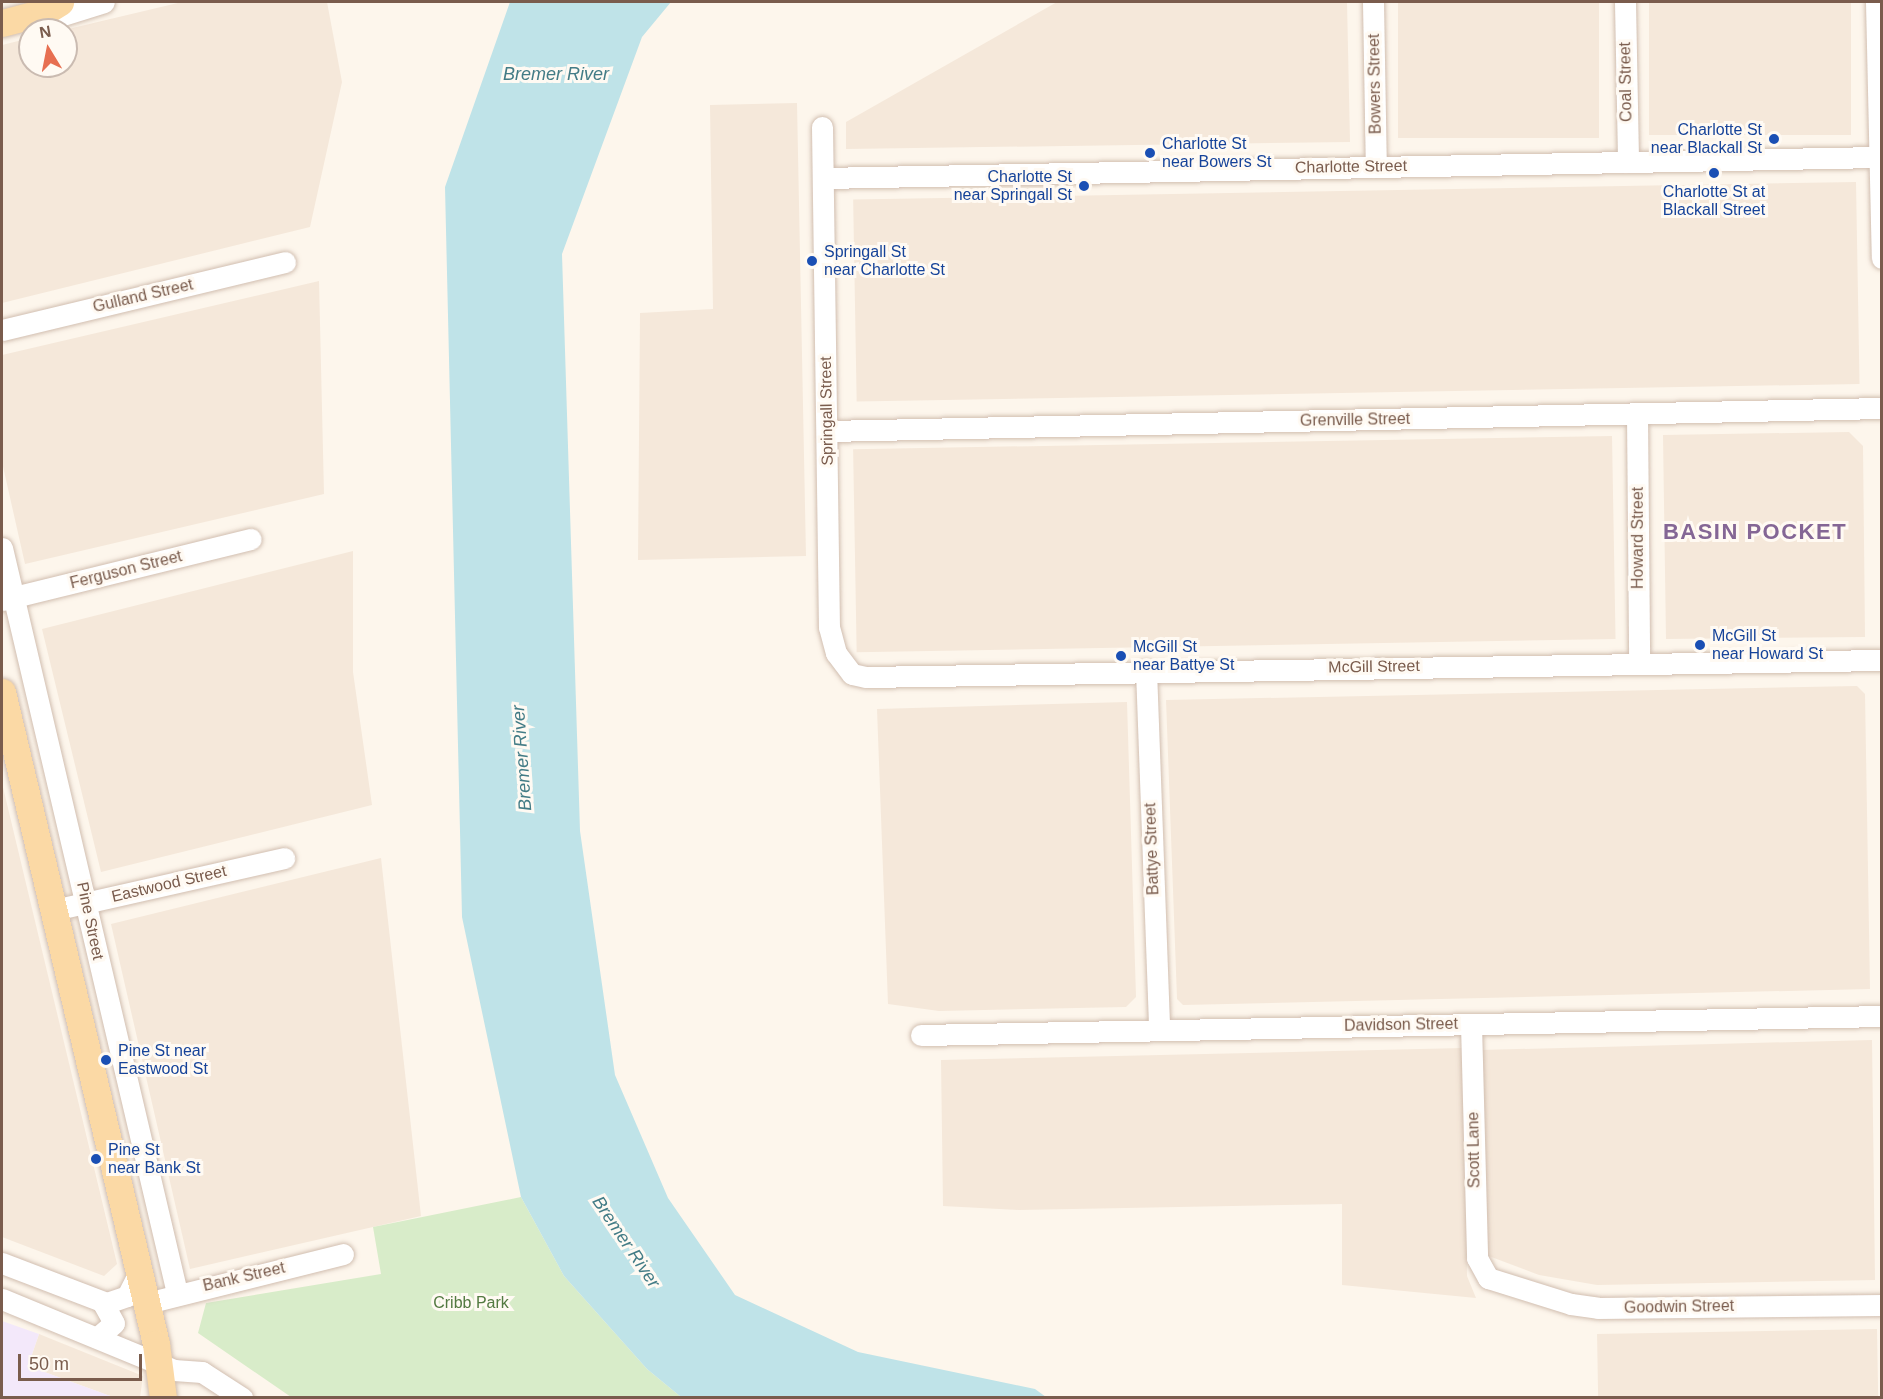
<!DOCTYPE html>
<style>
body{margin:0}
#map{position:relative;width:1883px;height:1399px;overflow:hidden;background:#fdf6ec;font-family:Helvetica,sans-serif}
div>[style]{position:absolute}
.residential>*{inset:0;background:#f5e8da;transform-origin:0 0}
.education>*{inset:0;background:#f3e8fa}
.green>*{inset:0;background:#d8ecc9}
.water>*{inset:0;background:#bfe3e8}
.roads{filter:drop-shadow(0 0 2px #d1beb0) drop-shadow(0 0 2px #d1beb0)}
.minor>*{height:21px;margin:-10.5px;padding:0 10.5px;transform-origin:10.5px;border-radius:10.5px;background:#fff}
.major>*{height:27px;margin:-13.5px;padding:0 13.5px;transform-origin:13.5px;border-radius:13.5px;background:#fbd9a5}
.dots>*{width:16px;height:16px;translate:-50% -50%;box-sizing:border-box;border:3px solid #fffaf3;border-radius:50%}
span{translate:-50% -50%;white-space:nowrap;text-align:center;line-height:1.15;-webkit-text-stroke:6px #fffaf3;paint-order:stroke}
.street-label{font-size:16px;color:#7a5c4d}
.transit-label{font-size:16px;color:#164399}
.right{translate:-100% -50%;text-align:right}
.left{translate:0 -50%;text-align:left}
.park-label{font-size:16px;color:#537a41}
.water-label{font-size:18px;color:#437c86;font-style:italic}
.district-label{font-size:22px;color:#846695;font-weight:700;letter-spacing:1.5px}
.frame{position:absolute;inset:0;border:3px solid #7a5c4d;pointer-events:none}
.north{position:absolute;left:18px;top:18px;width:60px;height:60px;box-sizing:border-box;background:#fffaf3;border:2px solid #cabbb1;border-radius:50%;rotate:350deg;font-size:16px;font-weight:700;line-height:24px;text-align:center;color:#7a5c4d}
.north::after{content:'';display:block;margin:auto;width:21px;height:27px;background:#e76f51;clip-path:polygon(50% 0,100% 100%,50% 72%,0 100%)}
.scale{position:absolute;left:18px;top:1354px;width:124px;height:27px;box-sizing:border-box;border:3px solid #7a5c4d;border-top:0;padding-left:8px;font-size:18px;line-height:21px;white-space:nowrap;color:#7a5c4d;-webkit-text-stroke:4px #fffaf3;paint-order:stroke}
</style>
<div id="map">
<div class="residential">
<div style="clip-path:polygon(182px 2px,327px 2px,342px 82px,310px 227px,2px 303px,2px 45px,30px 38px,30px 66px,66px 66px,64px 30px)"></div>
<div style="clip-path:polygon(1057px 2px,1347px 2px,1350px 142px,846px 149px,846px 122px)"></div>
<div style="left:1398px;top:2px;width:201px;height:136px"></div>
<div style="left:1649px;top:2px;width:202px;height:133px"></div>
<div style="clip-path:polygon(797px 103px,806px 556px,638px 560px,640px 313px,713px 309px,710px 105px)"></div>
<div style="left:1856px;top:182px;width:202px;height:1003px;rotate:89deg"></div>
<div style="clip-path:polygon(319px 281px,324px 494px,25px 564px,2px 462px,2px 355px)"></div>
<div style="clip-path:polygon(1849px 432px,1863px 446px,1865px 637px,1666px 639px,1663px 435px)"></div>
<div style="left:1612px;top:436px;width:203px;height:759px;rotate:89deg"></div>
<div style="clip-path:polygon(353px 551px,353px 672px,372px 805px,101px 872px,42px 629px)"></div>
<div style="clip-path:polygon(1857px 686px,1865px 694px,1870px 989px,1183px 1005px,1177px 999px,1166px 700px)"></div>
<div style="clip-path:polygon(1127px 702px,1136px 997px,1126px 1007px,939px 1011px,888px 1004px,877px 709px)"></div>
<div style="clip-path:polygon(2px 783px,117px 1264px,104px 1276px,2px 1237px)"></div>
<div style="clip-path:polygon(381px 858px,421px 1216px,190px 1269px,111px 924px)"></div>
<div style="clip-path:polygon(1872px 1040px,1875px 1280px,1597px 1285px,1539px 1275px,1486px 1255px,1480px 1050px)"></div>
<div style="clip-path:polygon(1463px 1048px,1467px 1276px,1476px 1298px,1342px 1285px,1342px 1204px,1019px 1210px,943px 1206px,941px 1060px)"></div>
<div style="left:1877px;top:1329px;width:68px;height:280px;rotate:89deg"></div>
<div style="clip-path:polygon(39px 1334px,143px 1376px,140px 1397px,113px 1397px,28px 1366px)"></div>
</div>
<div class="education">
<div style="clip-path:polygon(2px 1321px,39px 1334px,28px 1366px,113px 1397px,2px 1397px)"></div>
</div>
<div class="green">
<div style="clip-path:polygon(521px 1197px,564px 1276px,647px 1369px,681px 1397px,291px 1397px,198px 1333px,206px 1303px,381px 1274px,373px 1227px)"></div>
</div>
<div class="water">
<div style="clip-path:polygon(510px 2px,671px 2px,642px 37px,562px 254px,580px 831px,615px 1075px,668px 1198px,735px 1295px,858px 1352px,1035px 1389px,1046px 1397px,681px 1397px,647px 1369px,564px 1276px,521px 1197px,462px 917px,445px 187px)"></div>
</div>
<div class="roads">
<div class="minor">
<div style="left:1373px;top:2px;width:165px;rotate:89deg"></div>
<div style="left:1625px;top:2px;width:160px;rotate:88.9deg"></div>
<div style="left:1876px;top:2px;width:256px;rotate:88.7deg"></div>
<div style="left:34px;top:24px;width:73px;rotate:-17.4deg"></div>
<div style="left:822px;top:127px;width:500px;rotate:89.2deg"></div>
<div style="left:829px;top:627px;width:27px;rotate:75deg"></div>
<div style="left:836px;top:653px;width:26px;rotate:53deg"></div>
<div style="left:852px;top:674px;width:14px;rotate:12deg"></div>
<div style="left:866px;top:677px;width:1016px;rotate:-0.96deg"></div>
<div style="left:823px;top:178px;width:1056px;rotate:-1.14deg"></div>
<div style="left:2px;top:330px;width:291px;rotate:-13.5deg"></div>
<div style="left:1637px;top:414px;width:248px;rotate:89.5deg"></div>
<div style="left:828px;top:431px;width:1054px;rotate:-1.25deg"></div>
<div style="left:2px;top:548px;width:765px;rotate:76.78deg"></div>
<div style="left:2px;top:600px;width:256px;rotate:-13.8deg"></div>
<div style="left:1146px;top:670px;width:359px;rotate:87.9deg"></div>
<div style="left:54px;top:910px;width:236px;rotate:-12.7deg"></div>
<div style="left:1471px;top:1024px;width:234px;rotate:88.5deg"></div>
<div style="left:1477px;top:1258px;width:23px;rotate:61deg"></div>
<div style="left:1488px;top:1278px;width:87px;rotate:17.4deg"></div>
<div style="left:1571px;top:1304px;width:27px;rotate:8deg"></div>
<div style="left:1598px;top:1308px;width:284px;rotate:-0.6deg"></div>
<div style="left:921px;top:1035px;width:961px;rotate:-1.13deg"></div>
<div style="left:2px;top:1263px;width:112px;rotate:20.9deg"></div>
<div style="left:107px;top:1303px;width:21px;rotate:-19deg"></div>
<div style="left:127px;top:1296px;width:27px;rotate:-63deg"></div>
<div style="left:2px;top:1299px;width:186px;rotate:22.4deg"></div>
<div style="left:174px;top:1370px;width:28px;rotate:4deg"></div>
<div style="left:202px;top:1372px;width:48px;rotate:33deg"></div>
<div style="left:147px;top:1303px;width:202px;rotate:-14deg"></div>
<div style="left:98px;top:1337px;width:21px;rotate:-41deg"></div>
<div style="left:114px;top:1323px;width:23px;rotate:-119deg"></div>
</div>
<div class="major">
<div style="left:2px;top:23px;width:43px;rotate:-14.7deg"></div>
<div style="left:44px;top:12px;width:19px;rotate:-32deg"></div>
<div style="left:2px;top:692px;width:670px;rotate:76.71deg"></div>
<div style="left:156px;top:1344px;width:54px;rotate:82.6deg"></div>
</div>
</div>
<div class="dots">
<div style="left:1774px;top:139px;background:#1a4fb4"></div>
<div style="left:1150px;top:153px;background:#1a4fb4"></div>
<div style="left:1714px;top:173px;background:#1a4fb4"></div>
<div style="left:1084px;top:186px;background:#1a4fb4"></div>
<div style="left:812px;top:261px;background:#1a4fb4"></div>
<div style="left:1700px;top:645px;background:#1a4fb4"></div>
<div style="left:1121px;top:656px;background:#1a4fb4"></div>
<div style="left:106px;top:1060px;background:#1a4fb4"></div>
<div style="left:96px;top:1159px;background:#1a4fb4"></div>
</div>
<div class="street-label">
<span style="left:1626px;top:82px;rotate:-91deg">Coal Street</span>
<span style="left:1375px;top:84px;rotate:-91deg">Bowers Street</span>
<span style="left:1351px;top:167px;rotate:-1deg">Charlotte Street</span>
<span style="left:143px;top:296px;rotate:-13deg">Gulland Street</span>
<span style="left:827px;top:411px;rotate:-91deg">Springall Street</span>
<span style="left:1355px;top:420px;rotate:-1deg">Grenville Street</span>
<span style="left:1638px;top:538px;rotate:-90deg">Howard Street</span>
<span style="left:126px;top:570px;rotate:-14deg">Ferguson Street</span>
<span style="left:1374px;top:667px;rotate:-1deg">McGill Street</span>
<span style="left:1152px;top:849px;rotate:-92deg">Battye Street</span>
<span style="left:169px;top:884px;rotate:-13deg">Eastwood Street</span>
<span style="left:90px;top:921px;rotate:78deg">Pine Street</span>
<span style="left:1401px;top:1025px;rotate:-1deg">Davidson Street</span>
<span style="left:1474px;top:1150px;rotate:-91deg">Scott Lane</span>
<span style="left:244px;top:1277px;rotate:-13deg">Bank Street</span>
<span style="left:1679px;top:1307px;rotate:-1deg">Goodwin Street</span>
</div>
<div class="transit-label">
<span class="right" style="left:1762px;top:139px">Charlotte St<br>near Blackall St</span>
<span class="left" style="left:1162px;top:153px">Charlotte St<br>near Bowers St</span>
<span class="right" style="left:1072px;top:186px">Charlotte St<br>near Springall St</span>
<span style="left:1714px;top:201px">Charlotte St at<br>Blackall Street</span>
<span class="left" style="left:824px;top:261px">Springall St<br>near Charlotte St</span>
<span class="left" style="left:1712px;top:645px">McGill St<br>near Howard St</span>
<span class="left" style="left:1133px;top:656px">McGill St<br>near Battye St</span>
<span class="left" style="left:118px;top:1060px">Pine St near<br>Eastwood St</span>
<span class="left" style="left:108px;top:1159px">Pine St<br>near Bank St</span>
</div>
<div class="park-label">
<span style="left:471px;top:1303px">Cribb Park</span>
</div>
<div class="water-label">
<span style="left:556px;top:74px">Bremer River</span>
<span style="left:522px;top:758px;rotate:-94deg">Bremer River</span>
<span style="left:626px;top:1242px;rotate:56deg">Bremer River</span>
</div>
<div class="district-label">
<span style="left:1755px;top:532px">BASIN POCKET</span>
</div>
<div class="frame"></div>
<div class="north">N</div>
<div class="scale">50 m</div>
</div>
